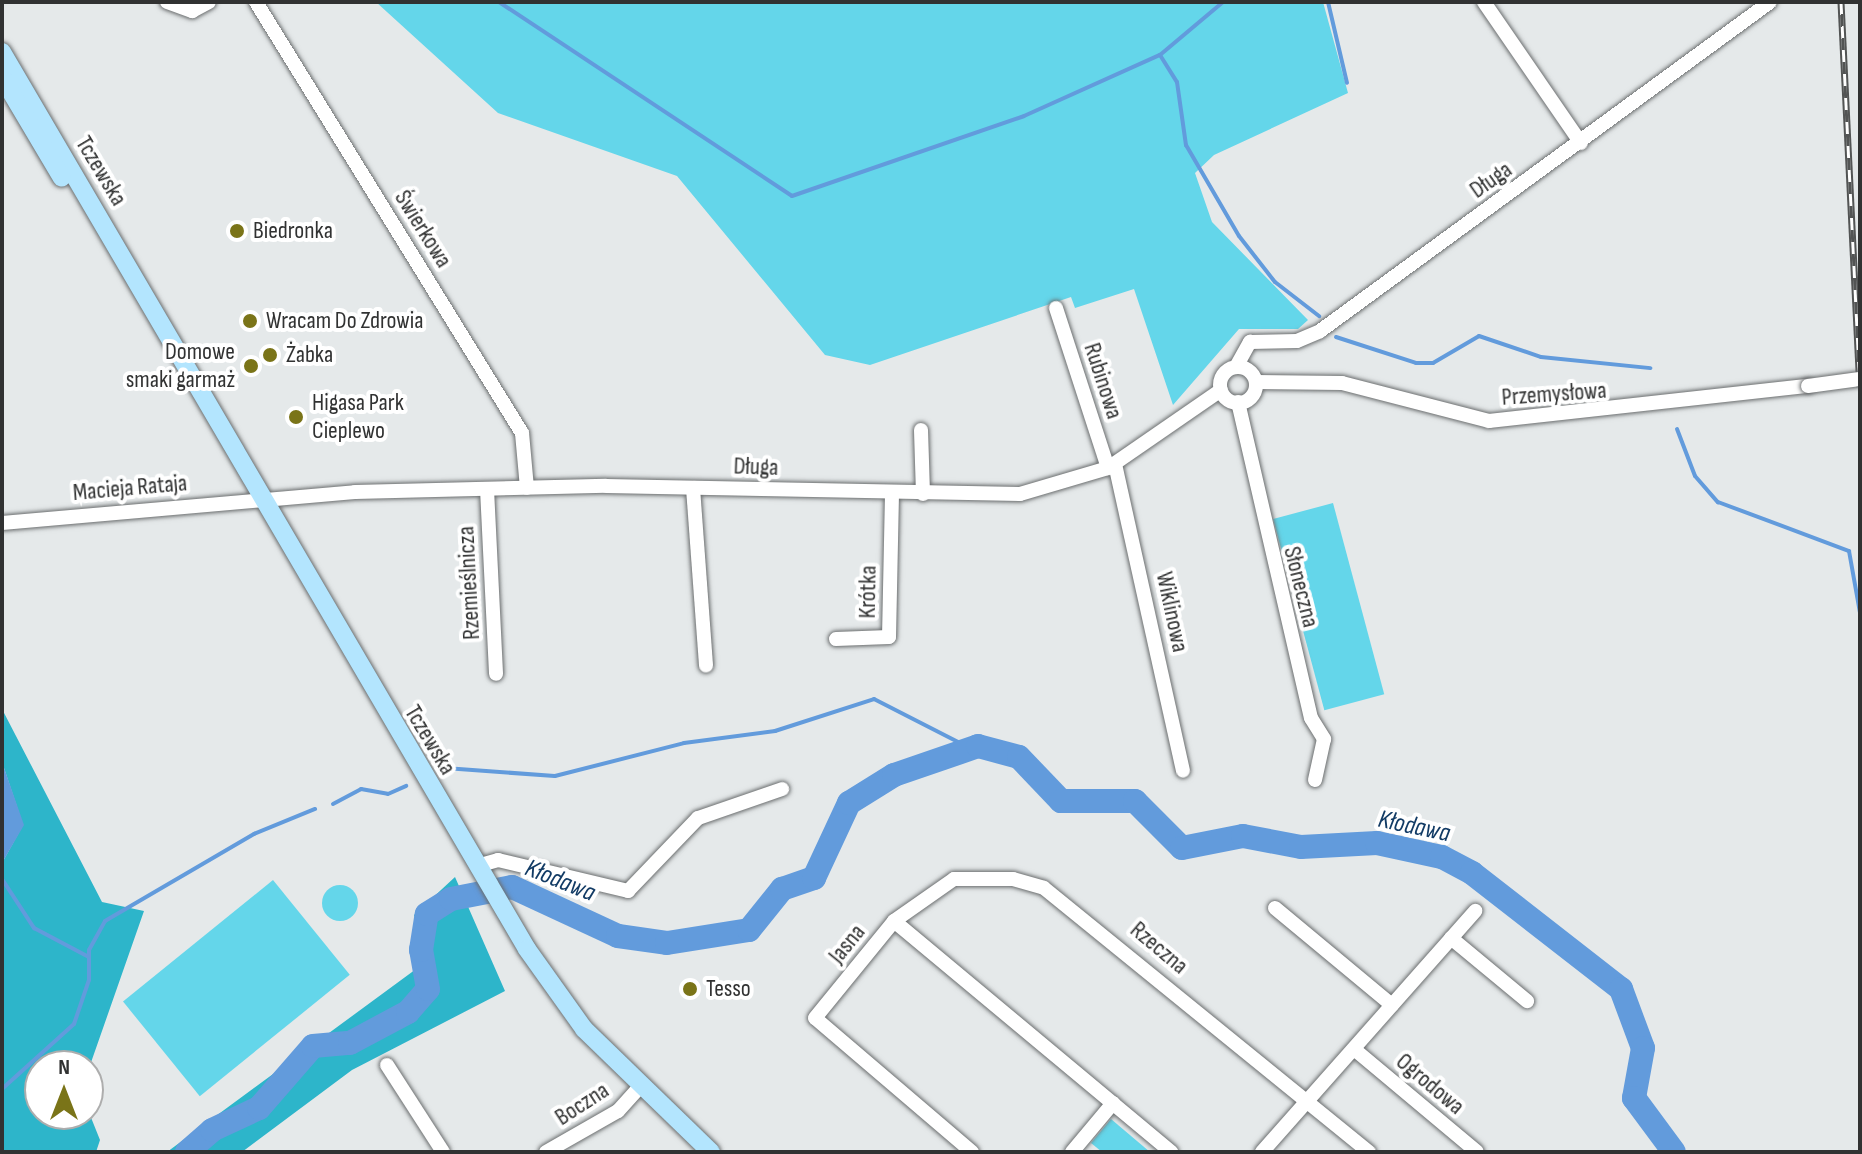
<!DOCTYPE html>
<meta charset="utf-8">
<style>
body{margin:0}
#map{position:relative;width:1862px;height:1154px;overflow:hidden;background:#e5e9ea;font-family:"Sofia Sans Condensed",sans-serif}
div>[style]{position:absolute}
.green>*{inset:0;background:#64d6ea;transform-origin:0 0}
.round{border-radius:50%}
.forest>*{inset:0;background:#2db5ca}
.water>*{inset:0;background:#629bdc}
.stream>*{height:4px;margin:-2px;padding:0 2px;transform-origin:2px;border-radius:2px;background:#629bdc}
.river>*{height:24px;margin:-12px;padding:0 12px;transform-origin:12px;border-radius:12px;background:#629bdc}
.roads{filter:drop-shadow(0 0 2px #6b6e6f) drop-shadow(0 0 2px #6b6e6f)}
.minor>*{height:14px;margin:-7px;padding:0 7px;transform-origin:7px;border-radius:7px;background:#fff}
.minor>.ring{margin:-7px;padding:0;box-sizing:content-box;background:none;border:14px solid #fff;border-radius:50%}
.major>*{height:18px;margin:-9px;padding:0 9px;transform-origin:9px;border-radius:9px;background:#b3e5fe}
.rail>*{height:7px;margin-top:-3.5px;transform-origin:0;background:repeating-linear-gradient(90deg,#fff 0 12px,#525454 0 24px);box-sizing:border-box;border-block:2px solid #525454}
.bridges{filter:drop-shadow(0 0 2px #6b6e6f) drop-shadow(0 0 2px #6b6e6f)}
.minor-bridge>*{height:14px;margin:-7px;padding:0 7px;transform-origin:7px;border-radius:7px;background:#fff}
.dots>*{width:22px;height:22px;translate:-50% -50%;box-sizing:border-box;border:4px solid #fff;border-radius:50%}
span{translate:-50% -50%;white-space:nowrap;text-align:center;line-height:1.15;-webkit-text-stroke:8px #fff;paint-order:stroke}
.street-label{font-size:24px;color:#313232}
.poi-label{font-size:24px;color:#313232}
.left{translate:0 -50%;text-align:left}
.right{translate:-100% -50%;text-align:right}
.water-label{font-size:26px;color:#123b65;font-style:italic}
.frame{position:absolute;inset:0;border:4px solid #313232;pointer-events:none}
.north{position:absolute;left:24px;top:1050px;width:80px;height:80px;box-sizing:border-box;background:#fff;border:2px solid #adadad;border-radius:50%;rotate:0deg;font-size:22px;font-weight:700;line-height:32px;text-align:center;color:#313232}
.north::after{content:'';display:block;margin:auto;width:28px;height:36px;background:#7a7418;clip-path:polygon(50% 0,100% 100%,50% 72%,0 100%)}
</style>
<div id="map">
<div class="green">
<div style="clip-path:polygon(376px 2px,1323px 2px,1348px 93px,1214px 155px,1195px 173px,1212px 222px,1308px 320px,1298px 329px,1239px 329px,1173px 405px,1134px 289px,1075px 308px,1071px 297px,870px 365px,825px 355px,677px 176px,498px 113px)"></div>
<div style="left:1333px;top:503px;width:198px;height:62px;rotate:75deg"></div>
<div style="left:273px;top:880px;width:122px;height:193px;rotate:51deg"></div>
<div class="round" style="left:322px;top:885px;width:36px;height:36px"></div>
<div style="clip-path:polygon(1111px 1119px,1150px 1152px,1102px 1152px,1091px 1143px)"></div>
</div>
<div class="forest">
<div style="clip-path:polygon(2px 709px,102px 902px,144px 911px,88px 1071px,40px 1066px,40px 1114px,88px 1110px,100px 1140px,96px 1152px,2px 1152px,2px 863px,23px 825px,2px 762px)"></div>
<div style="clip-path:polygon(455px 877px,505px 991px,352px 1070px,242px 1152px,167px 1152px,427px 961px,414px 915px)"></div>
</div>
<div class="water">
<div style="clip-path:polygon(2px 762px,24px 825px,2px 863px)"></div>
</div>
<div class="stream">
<div style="left:499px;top:2px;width:351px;rotate:33.5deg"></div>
<div style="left:792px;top:196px;width:245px;rotate:-19deg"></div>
<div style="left:1024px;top:116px;width:149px;rotate:-24.2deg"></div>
<div style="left:1160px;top:55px;width:32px;rotate:58deg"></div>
<div style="left:1177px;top:82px;width:64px;rotate:81.9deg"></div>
<div style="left:1186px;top:145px;width:105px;rotate:59.8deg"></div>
<div style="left:1239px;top:236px;width:58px;rotate:52deg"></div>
<div style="left:1275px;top:282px;width:56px;rotate:37.7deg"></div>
<div style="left:1328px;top:2px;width:83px;rotate:76.8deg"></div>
<div style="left:1160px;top:55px;width:82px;rotate:-40.1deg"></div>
<div style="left:1336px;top:337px;width:84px;rotate:18deg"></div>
<div style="left:1416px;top:363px;width:17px"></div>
<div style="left:1433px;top:363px;width:53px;rotate:-30.4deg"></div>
<div style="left:1479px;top:336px;width:65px;rotate:18.7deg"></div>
<div style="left:1541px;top:357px;width:110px;rotate:5.8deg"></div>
<div style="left:1677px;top:429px;width:50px;rotate:69deg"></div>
<div style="left:1695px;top:476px;width:35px;rotate:49deg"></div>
<div style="left:1718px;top:502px;width:140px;rotate:20.5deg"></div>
<div style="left:1849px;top:551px;width:63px;rotate:79.9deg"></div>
<div style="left:445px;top:768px;width:110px;rotate:4.2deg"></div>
<div style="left:555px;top:776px;width:133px;rotate:-14.3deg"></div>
<div style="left:684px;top:743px;width:92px;rotate:-7.5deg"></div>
<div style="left:775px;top:731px;width:104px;rotate:-17.9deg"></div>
<div style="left:874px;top:699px;width:106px;rotate:27.1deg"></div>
<div style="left:333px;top:804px;width:32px;rotate:-28deg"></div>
<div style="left:361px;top:789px;width:27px;rotate:10deg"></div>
<div style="left:388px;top:794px;width:20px;rotate:-24deg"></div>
<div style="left:2px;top:879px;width:59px;rotate:56.9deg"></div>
<div style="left:34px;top:928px;width:62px;rotate:27.8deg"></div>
<div style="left:2px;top:1089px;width:97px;rotate:-42.1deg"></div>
<div style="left:74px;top:1024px;width:46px;rotate:-71.2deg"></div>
<div style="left:89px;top:980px;width:30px;rotate:-90deg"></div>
<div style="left:89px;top:950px;width:33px;rotate:-61deg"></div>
<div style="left:105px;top:921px;width:173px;rotate:-30.3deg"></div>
<div style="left:254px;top:834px;width:66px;rotate:-22.3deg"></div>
</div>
<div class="river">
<div style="left:187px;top:1152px;width:33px;rotate:-41deg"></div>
<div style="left:212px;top:1130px;width:52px;rotate:-25.1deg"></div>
<div style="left:259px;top:1108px;width:82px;rotate:-48.9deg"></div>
<div style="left:313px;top:1046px;width:37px;rotate:-5deg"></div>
<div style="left:350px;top:1043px;width:66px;rotate:-28.1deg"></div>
<div style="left:408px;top:1012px;width:30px;rotate:-49deg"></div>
<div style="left:428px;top:989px;width:40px;rotate:-100deg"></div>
<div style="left:421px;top:950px;width:36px;rotate:-81deg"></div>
<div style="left:427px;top:914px;width:28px;rotate:-32deg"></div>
<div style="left:451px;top:899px;width:62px;rotate:-11.1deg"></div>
<div style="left:512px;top:887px;width:117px;rotate:24.8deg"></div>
<div style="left:618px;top:936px;width:49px;rotate:8.1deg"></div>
<div style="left:667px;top:943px;width:83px;rotate:-9deg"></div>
<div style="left:749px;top:930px;width:53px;rotate:-51.2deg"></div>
<div style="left:782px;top:889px;width:34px;rotate:-19deg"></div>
<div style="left:814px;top:878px;width:83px;rotate:-65deg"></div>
<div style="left:849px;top:803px;width:53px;rotate:-31.9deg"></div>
<div style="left:894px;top:775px;width:89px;rotate:-19deg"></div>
<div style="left:978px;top:746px;width:42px;rotate:15deg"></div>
<div style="left:1019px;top:757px;width:61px;rotate:46.3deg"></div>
<div style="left:1061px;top:801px;width:74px"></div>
<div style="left:1135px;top:801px;width:66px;rotate:45deg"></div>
<div style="left:1182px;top:848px;width:62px;rotate:-11.1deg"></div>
<div style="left:1243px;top:836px;width:59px;rotate:10.7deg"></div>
<div style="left:1301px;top:847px;width:76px;rotate:-3deg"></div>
<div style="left:1377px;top:843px;width:66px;rotate:12.2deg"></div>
<div style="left:1442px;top:857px;width:34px;rotate:28deg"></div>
<div style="left:1472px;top:873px;width:189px;rotate:37.9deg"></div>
<div style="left:1621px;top:989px;width:63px;rotate:69.6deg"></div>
<div style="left:1643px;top:1048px;width:51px;rotate:100.2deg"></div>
<div style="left:1634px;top:1098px;width:67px;rotate:53.5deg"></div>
</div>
<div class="roads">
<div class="minor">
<div style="left:167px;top:2px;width:27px;rotate:20deg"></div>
<div style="left:192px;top:11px;width:19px;rotate:-28deg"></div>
<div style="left:256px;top:2px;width:506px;rotate:58.32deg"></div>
<div style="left:522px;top:433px;width:55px;rotate:84.8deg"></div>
<div style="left:1484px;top:2px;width:171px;rotate:55.5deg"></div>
<div style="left:1056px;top:308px;width:168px;rotate:72deg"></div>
<div style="left:1236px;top:367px;width:29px;rotate:-61deg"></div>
<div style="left:1250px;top:342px;width:47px;rotate:-1.2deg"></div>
<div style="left:1297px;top:341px;width:25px;rotate:-23deg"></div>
<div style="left:1320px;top:331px;width:557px;rotate:-36.17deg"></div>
<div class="ring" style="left:1220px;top:367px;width:22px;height:22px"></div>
<div style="left:1256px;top:382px;width:86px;rotate:0.7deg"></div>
<div style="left:1342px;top:383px;width:152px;rotate:14.5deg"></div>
<div style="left:1489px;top:421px;width:321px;rotate:-6.3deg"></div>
<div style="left:1238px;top:402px;width:324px;rotate:77deg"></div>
<div style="left:1311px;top:718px;width:25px;rotate:58deg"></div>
<div style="left:1324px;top:739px;width:42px;rotate:102.4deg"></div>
<div style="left:921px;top:430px;width:64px;rotate:88.2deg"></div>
<div style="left:1115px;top:464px;width:314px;rotate:77.5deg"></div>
<div style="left:693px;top:488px;width:178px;rotate:85.8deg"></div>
<div style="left:487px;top:489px;width:185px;rotate:87.2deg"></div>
<div style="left:2px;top:523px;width:354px;rotate:-5deg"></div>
<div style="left:355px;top:492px;width:251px;rotate:-1.4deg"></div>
<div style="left:606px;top:486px;width:414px;rotate:1.1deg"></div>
<div style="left:1020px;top:494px;width:92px;rotate:-16.5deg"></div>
<div style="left:1108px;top:468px;width:137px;rotate:-34.6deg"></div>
<div style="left:836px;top:639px;width:53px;rotate:-2.2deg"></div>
<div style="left:889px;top:637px;width:144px;rotate:-88.8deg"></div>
<div style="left:477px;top:866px;width:22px;rotate:-16deg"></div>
<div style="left:498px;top:860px;width:134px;rotate:13.4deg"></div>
<div style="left:628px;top:891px;width:101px;rotate:-46.2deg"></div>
<div style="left:698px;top:818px;width:89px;rotate:-19deg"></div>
<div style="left:1275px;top:908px;width:152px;rotate:39.7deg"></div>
<div style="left:894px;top:921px;width:73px;rotate:-35deg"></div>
<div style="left:954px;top:879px;width:59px"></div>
<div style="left:1013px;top:879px;width:32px;rotate:16deg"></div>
<div style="left:1044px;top:888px;width:419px;rotate:39.1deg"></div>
<div style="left:1451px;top:938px;width:99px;rotate:39.7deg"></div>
<div style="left:1354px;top:1049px;width:160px;rotate:39.9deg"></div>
<div style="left:387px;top:1065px;width:103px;rotate:57.2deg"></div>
<div style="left:546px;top:1152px;width:83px;rotate:-29.7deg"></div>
<div style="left:618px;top:1111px;width:31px;rotate:-48deg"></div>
<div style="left:972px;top:1152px;width:206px;rotate:-139.5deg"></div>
<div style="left:815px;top:1018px;width:125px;rotate:-50.8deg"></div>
<div style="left:894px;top:921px;width:361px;rotate:39.8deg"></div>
<div style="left:1072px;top:1152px;width:64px;rotate:-50.1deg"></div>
<div style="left:1262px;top:1152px;width:322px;rotate:-48.5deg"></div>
</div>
<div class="major">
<div style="left:2px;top:52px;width:1039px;rotate:59.66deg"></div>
<div style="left:527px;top:949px;width:98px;rotate:54.5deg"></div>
<div style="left:584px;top:1029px;width:177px;rotate:44.1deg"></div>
<div style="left:2px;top:77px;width:117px;rotate:59.3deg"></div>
</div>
</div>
<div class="rail">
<div style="left:1841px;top:2px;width:385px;rotate:87.2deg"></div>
</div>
<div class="bridges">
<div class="minor-bridge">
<div style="left:1808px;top:386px;width:52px;rotate:-7.7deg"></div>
</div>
</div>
<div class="dots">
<div style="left:237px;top:231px;background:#7a7418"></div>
<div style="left:250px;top:321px;background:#7a7418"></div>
<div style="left:270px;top:355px;background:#7a7418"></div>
<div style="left:251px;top:366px;background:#7a7418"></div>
<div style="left:296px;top:417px;background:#7a7418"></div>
<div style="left:690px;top:989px;background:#7a7418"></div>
</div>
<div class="street-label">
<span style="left:101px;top:171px;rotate:59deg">Tczewska</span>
<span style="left:1491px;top:180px;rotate:-35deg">Długa</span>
<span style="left:423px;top:229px;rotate:58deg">Świerkowa</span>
<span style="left:1103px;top:381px;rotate:72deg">Rubinowa</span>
<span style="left:1554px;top:394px;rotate:-4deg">Przemysłowa</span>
<span style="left:756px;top:467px;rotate:2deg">Długa</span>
<span style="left:130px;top:488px;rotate:-5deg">Macieja Rataja</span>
<span style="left:469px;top:583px;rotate:-93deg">Rzemieślnicza</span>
<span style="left:1301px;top:587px;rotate:76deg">Słoneczna</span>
<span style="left:868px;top:592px;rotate:-89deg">Krótka</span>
<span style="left:1172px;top:612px;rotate:78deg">Wiklinowa</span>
<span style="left:430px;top:740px;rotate:59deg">Tczewska</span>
<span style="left:847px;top:944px;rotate:-51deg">Jasna</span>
<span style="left:1159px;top:948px;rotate:40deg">Rzeczna</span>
<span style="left:1430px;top:1084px;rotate:40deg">Ogrodowa</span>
<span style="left:582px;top:1104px;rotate:-33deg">Boczna</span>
</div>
<div class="poi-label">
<span class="left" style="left:253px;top:231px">Biedronka</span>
<span class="left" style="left:266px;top:321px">Wracam Do Zdrowia</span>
<span class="right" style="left:235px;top:366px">Domowe<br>smaki garmaż</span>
<span class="left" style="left:286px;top:355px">Żabka</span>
<span class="left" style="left:312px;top:417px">Higasa Park<br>Cieplewo</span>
<span class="left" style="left:706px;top:989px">Tesso</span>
</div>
<div class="water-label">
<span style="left:1414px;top:827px;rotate:12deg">Kłodawa</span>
<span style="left:560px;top:881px;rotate:22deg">Kłodawa</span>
</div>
<div class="frame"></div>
<div class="north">N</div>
</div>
